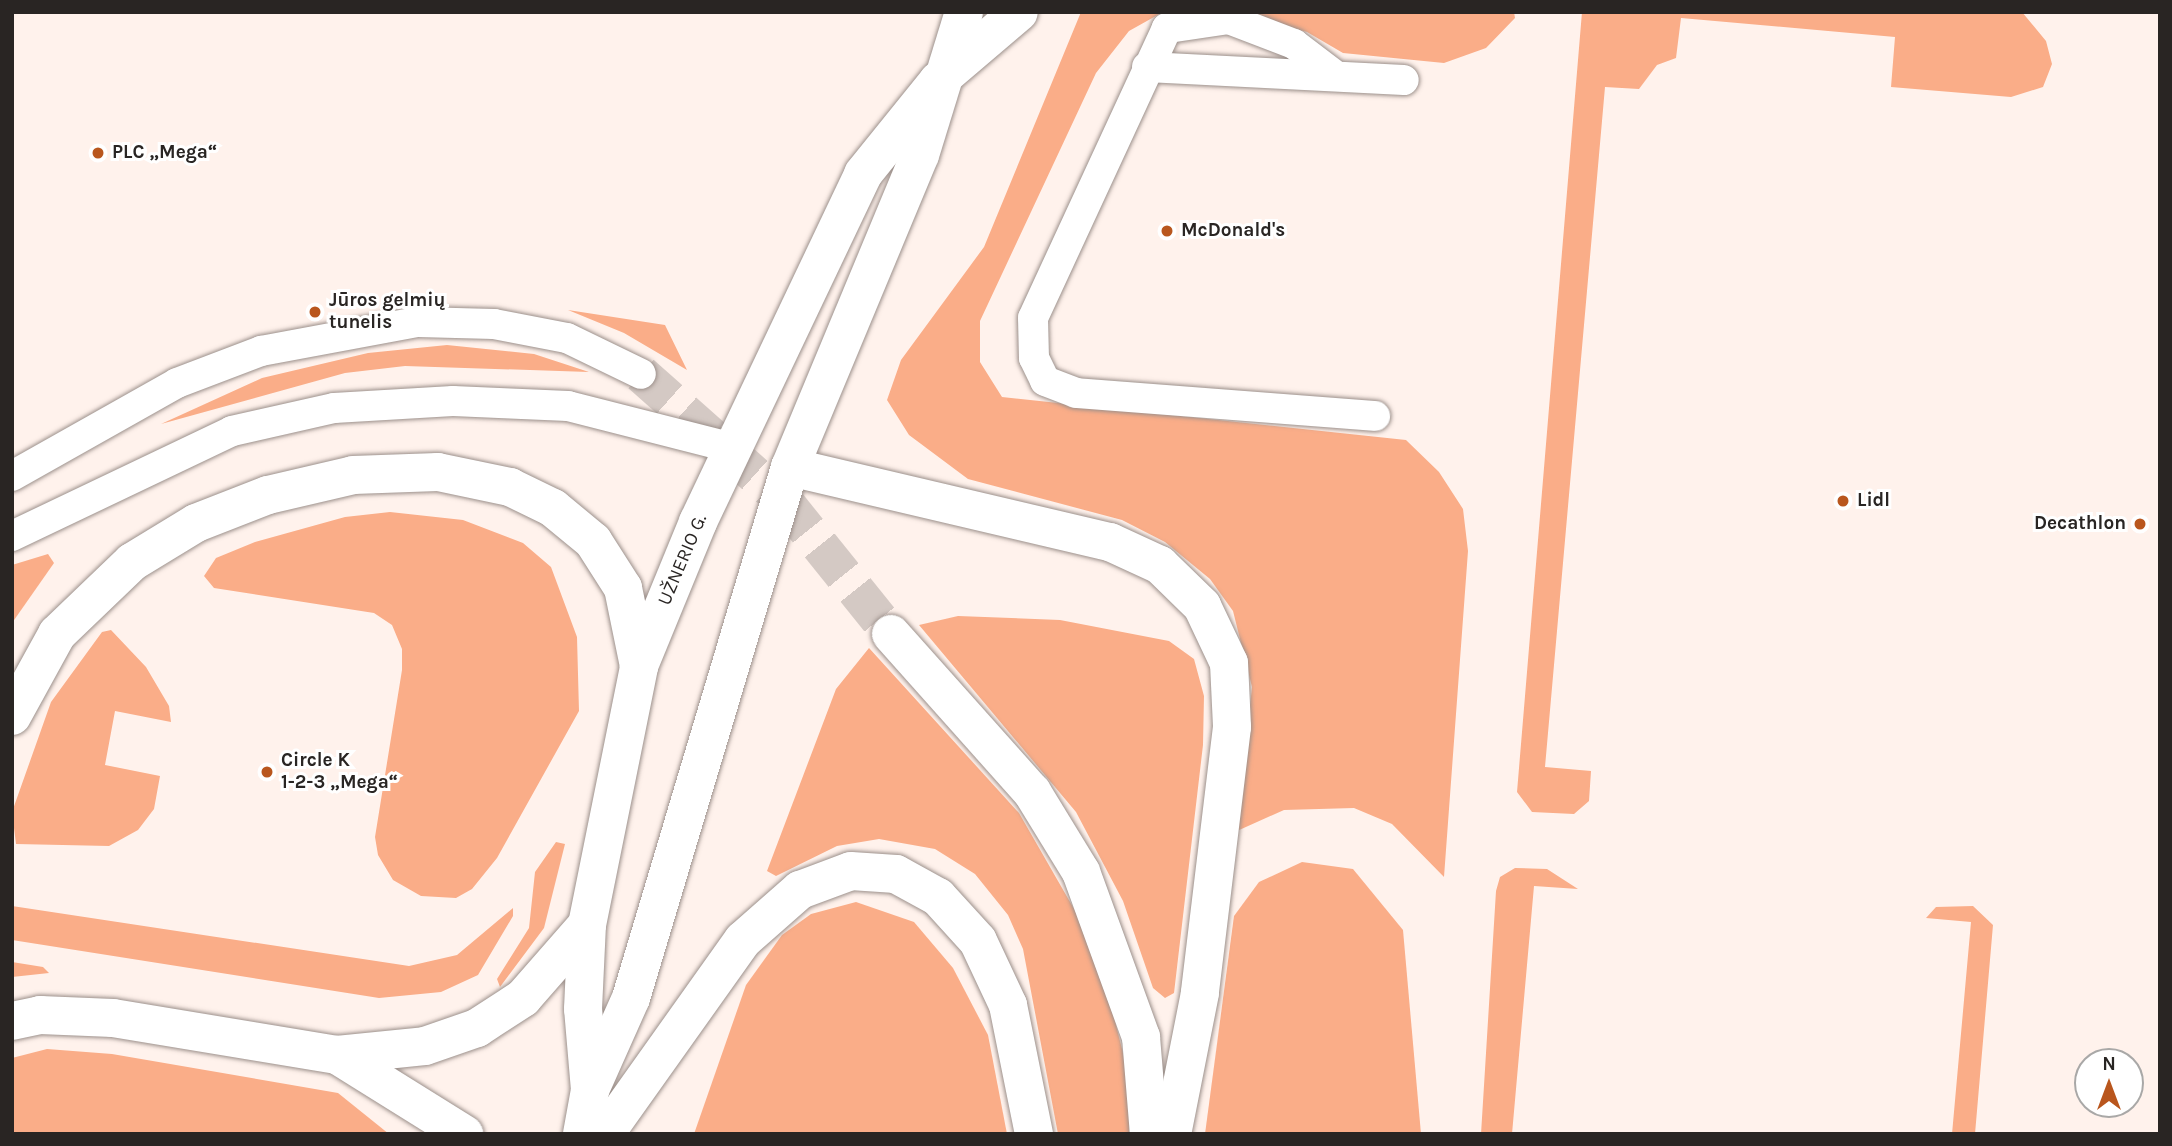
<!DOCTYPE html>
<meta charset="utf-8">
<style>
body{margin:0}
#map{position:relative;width:2172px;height:1146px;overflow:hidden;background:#fff2ec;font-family:Karla,sans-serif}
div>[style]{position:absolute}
.green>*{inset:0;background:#faad88}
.minor-tunnel>*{height:38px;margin-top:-19px;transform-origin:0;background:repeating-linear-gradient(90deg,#d4c9c4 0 38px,transparent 0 57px)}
.roads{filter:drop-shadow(0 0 2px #9c908b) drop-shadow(0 0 2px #9c908b)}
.service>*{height:30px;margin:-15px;padding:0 15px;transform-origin:15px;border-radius:15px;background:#fff}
.minor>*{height:38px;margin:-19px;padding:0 19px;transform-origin:19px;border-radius:19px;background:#fff}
.secondary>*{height:38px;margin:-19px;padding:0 19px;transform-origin:19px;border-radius:19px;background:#fff}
.trunk>*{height:38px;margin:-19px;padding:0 19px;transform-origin:19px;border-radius:19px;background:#fff}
.dots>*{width:19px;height:19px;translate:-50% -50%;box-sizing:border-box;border:4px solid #fff;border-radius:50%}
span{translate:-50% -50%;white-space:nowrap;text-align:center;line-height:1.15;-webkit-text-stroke:6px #fff;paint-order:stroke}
.poi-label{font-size:19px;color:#292523;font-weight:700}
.left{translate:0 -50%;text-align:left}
.right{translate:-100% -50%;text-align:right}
.street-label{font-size:19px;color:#292523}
.frame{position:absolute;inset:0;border:14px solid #292523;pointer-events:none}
.north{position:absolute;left:2074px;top:1048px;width:70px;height:70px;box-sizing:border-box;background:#fff;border:2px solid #a9a8a7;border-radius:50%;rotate:0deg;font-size:19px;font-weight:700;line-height:28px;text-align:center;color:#292523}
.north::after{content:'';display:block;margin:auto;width:24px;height:32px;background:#b9561d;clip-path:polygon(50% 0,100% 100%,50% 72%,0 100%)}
</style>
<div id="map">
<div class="green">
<div style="clip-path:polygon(1081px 12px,1163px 12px,1129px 31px,1096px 73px,980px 321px,980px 362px,1002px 397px,1406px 440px,1439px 472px,1463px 509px,1468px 551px,1444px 877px,1392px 824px,1354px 808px,1284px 810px,1237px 831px,1252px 687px,1233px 611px,1210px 579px,1165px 542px,1122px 520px,968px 479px,909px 435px,887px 400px,901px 360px,984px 247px)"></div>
<div style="clip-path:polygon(1235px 12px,1514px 12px,1515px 18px,1486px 48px,1444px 63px,1343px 53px,1307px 32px)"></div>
<div style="clip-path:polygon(1582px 12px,2022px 12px,2046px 41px,2052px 64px,2043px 87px,2011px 97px,1891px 87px,1895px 37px,1681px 18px,1676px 58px,1657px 65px,1639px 89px,1605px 87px,1545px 767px,1591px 771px,1589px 801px,1574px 814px,1532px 812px,1517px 792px)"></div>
<div style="clip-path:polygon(568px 310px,665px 325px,687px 370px,624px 333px)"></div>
<div style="clip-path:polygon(447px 345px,534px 354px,589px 372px,405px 366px,345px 373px,161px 424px,262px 378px,368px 353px)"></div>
<div style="clip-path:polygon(390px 512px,463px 520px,523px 543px,551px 567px,577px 637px,579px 711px,497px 858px,472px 889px,456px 898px,421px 896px,393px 880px,378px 855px,375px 837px,402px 670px,402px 649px,392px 625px,374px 613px,214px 588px,204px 576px,216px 558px,255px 542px,345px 517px)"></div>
<div style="clip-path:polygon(48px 554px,54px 563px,12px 623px,12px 565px)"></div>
<div style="clip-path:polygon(958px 616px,1060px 620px,1169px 641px,1194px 659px,1204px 696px,1203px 745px,1174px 993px,1165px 998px,1153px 988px,1123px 901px,1076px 812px,919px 625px)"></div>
<div style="clip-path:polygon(111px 630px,146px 667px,169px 706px,171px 722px,115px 711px,105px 765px,160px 776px,154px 809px,138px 830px,109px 846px,16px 844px,12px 812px,51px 702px,102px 632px)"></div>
<div style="clip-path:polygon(869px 648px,1019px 813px,1097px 949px,1130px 1081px,1129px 1134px,1058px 1134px,1023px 949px,1008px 915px,975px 874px,935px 849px,879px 839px,837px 846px,776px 876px,767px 871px,836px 689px)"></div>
<div style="clip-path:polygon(556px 842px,565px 844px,544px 928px,500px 987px,497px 979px,529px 928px,535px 872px)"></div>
<div style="clip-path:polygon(1302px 862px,1353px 869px,1403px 930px,1421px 1134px,1205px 1134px,1234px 916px,1259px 882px)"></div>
<div style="clip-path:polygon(1515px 868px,1547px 869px,1578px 889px,1534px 886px,1512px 1134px,1481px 1134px,1496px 891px,1500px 877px)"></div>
<div style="clip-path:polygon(856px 902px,914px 922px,953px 968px,988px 1035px,1007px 1134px,694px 1134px,746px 985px,782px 935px,811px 914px)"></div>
<div style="clip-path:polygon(12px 906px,409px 966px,457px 955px,513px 908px,513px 916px,478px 975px,441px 992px,379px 998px,12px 940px)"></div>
<div style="clip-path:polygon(1973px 906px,1993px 925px,1975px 1134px,1952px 1134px,1971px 922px,1926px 918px,1936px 907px)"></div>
<div style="clip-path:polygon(12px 962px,43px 967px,49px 973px,12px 977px)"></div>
<div style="clip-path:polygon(47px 1049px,112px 1054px,338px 1093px,389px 1134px,12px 1134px,12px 1058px)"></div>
</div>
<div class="minor-tunnel">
<div style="left:641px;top:374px;width:191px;rotate:41.6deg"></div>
<div style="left:784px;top:501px;width:171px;rotate:51.2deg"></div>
</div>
<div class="roads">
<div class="service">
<div style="left:1147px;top:67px;width:257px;rotate:2.9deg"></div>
<div style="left:1332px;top:73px;width:48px;rotate:-142.7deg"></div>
<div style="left:1294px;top:44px;width:70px;rotate:-159deg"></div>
<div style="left:1229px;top:19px;width:63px;rotate:171.7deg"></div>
<div style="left:1167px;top:28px;width:319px;rotate:114.8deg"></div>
<div style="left:1033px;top:318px;width:40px;rotate:88.6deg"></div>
<div style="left:1034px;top:358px;width:25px;rotate:64deg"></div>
<div style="left:1045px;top:381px;width:33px;rotate:21deg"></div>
<div style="left:1076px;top:393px;width:300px;rotate:4.4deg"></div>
<div style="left:12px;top:476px;width:189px;rotate:-29.4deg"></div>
<div style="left:177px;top:383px;width:90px;rotate:-20.9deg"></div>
<div style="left:261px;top:351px;width:160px;rotate:-10.5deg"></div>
<div style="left:418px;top:322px;width:76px;rotate:1.5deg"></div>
<div style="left:494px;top:324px;width:74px;rotate:10.9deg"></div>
<div style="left:567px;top:338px;width:82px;rotate:25.9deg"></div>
<div style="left:12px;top:536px;width:244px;rotate:-25.5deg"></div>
<div style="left:232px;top:431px;width:105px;rotate:-12.7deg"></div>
<div style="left:334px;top:408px;width:119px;rotate:-3.4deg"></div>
<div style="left:453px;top:401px;width:115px;rotate:2.5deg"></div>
<div style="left:568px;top:406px;width:170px;rotate:14.3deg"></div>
</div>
<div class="minor">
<div style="left:891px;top:634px;width:212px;rotate:48.3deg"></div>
<div style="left:1032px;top:792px;width:94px;rotate:58.5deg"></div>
<div style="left:1081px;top:872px;width:176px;rotate:70deg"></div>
<div style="left:1141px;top:1037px;width:97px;rotate:85.3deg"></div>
</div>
<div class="secondary">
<div style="left:12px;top:716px;width:94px;rotate:-61.2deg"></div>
<div style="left:57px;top:634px;width:104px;rotate:-43.8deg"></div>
<div style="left:132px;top:562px;width:75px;rotate:-31.4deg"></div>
<div style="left:196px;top:523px;width:77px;rotate:-21.3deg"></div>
<div style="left:268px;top:495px;width:87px;rotate:-13.2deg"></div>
<div style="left:353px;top:475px;width:85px;rotate:-2deg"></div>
<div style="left:438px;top:472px;width:74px;rotate:11.8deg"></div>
<div style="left:510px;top:487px;width:48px;rotate:26deg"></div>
<div style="left:553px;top:508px;width:52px;rotate:39.5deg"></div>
<div style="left:593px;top:541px;width:56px;rotate:57.4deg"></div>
<div style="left:623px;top:588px;width:80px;rotate:78.4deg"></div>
<div style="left:590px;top:1090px;width:81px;rotate:-94.9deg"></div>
<div style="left:583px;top:1009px;width:84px;rotate:-87.3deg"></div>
<div style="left:587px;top:925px;width:264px;rotate:-78.6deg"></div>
<div style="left:639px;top:666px;width:156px;rotate:-67.7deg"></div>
<div style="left:698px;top:522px;width:385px;rotate:-64.6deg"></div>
<div style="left:863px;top:174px;width:119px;rotate:-51.1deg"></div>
<div style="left:938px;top:81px;width:106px;rotate:-40.4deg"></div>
<div style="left:582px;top:1134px;width:45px;rotate:-79.7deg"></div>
<div style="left:590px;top:1090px;width:101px;rotate:-66deg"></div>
<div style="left:631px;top:998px;width:554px;rotate:-73.33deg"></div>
<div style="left:790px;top:467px;width:338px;rotate:-67.4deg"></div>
<div style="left:920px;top:155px;width:150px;rotate:-72.9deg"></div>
</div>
<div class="trunk">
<div style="left:790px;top:467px;width:329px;rotate:13.2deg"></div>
<div style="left:1110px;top:542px;width:55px;rotate:24.7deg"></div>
<div style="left:1160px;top:565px;width:59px;rotate:44.3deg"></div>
<div style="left:1202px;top:606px;width:63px;rotate:64.7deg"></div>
<div style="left:1229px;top:663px;width:64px;rotate:87.3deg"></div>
<div style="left:1232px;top:727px;width:268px;rotate:96.9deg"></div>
<div style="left:1200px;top:993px;width:144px;rotate:101.2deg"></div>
<div style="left:12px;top:1021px;width:29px;rotate:-12deg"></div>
<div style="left:40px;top:1015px;width:73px;rotate:2.4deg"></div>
<div style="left:113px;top:1018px;width:227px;rotate:9.4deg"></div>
<div style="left:337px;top:1055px;width:88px;rotate:-5.8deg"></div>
<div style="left:425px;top:1046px;width:55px;rotate:-19.1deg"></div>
<div style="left:477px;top:1028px;width:55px;rotate:-33.1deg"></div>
<div style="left:523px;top:998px;width:97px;rotate:-48.8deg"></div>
<div style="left:337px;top:1055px;width:150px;rotate:31.9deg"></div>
<div style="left:605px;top:1134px;width:238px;rotate:-54.6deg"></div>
<div style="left:743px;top:940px;width:76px;rotate:-41.3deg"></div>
<div style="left:800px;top:890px;width:54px;rotate:-20.4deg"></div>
<div style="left:851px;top:871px;width:45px;rotate:3.8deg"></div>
<div style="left:896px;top:874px;width:48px;rotate:28.7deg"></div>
<div style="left:938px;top:897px;width:59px;rotate:47.7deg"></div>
<div style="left:978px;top:941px;width:71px;rotate:64.9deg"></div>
<div style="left:1008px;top:1005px;width:132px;rotate:78.6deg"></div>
</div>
</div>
<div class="dots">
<div style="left:98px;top:153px;background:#b9561d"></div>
<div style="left:1167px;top:231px;background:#b9561d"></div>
<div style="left:315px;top:312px;background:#b9561d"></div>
<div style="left:1843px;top:501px;background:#b9561d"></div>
<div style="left:2140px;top:524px;background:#b9561d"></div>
<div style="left:267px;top:772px;background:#b9561d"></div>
</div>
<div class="poi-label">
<span class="left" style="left:112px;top:153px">PLC „Mega“</span>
<span class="left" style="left:1181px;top:231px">McDonald's</span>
<span class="left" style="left:329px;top:312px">Jūros gelmių<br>tunelis</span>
<span class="left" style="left:1857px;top:501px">Lidl</span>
<span class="right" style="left:2126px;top:524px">Decathlon</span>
<span class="left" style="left:281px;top:772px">Circle K<br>1-2-3 „Mega“</span>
</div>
<div class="street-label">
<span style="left:683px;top:560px;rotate:-67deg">UŽNERIO G.</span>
</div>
<div class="frame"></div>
<div class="north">N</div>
</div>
